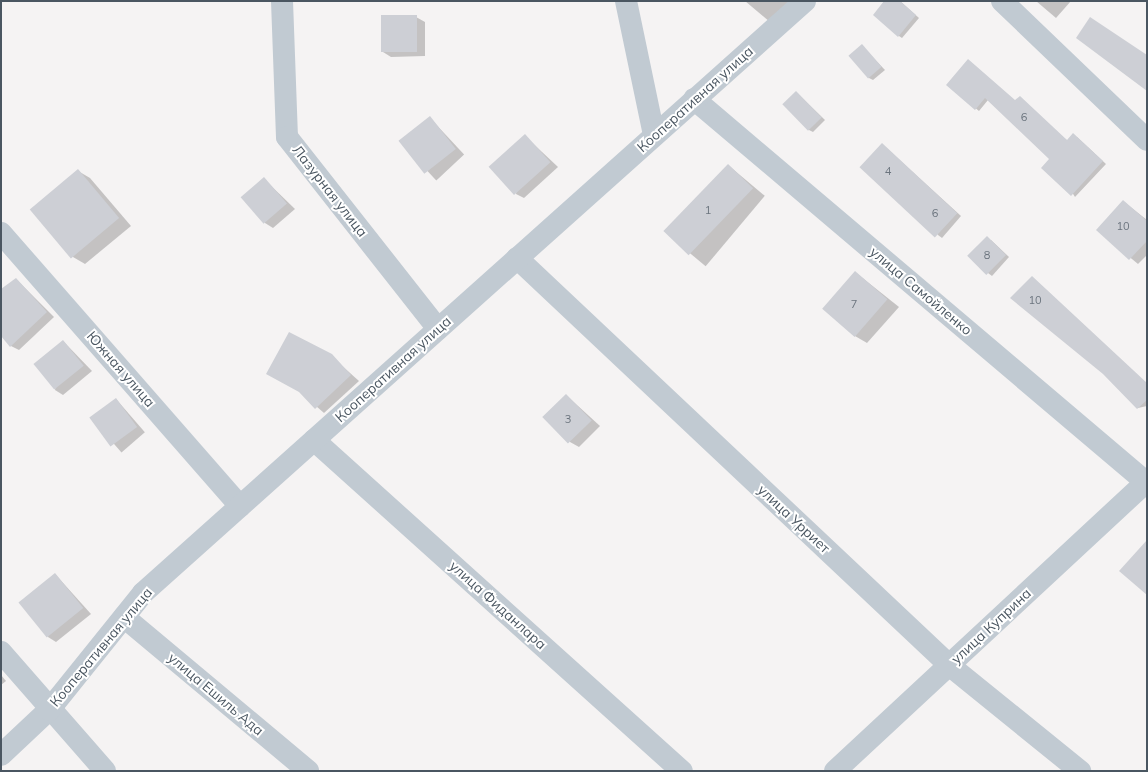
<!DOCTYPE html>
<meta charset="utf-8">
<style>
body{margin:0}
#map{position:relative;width:1148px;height:772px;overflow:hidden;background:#f5f3f3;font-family:Mulish,sans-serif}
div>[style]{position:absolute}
.shadow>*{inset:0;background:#0003;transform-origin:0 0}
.building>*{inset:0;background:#cdcfd5;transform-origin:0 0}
.minor>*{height:22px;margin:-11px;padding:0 11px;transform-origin:11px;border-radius:11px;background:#c1cad2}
span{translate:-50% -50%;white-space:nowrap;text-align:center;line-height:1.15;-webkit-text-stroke:4px #fff;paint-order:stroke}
.number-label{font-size:11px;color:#6b747e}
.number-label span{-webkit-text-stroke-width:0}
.street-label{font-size:14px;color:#4a5661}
.frame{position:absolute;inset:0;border:2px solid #4a5661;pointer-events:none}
</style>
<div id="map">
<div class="shadow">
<div style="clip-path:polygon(745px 1px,791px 1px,770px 22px)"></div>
<div style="clip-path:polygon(900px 1px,919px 18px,902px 38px,899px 36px)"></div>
<div style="clip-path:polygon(1036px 1px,1071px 1px,1056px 18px)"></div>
<div style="clip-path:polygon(416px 17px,425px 22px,425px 56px,391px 57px,383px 52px)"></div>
<div style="clip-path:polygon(862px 46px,885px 70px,873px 80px,869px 78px)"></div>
<div style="clip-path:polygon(948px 85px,1016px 101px,1068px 141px,1077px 137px,1106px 164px,1075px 197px,1051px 159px,988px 100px,979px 111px)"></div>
<div style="clip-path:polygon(796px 92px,825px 120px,813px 132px,809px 130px)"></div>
<div style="left:430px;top:118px;width:50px;height:38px;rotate:47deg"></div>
<div style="clip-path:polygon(525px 136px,558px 167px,524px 198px,516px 194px)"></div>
<div style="clip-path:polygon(883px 145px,961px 216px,942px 238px,938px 235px)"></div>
<div style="left:728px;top:165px;width:48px;height:92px;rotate:40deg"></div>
<div style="clip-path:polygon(78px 171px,90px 178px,131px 226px,85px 264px,73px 257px)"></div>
<div style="clip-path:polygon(264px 179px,295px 209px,273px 228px,265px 223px)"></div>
<div style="clip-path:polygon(1123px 201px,1147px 220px,1147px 255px,1138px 264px,1097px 230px)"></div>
<div style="clip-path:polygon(991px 240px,1009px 257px,992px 276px,988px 273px)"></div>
<div style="clip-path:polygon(855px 272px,899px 307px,867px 343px,855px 336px)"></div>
<div style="clip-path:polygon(16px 279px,54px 317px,19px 350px,11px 346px)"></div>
<div style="clip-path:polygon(63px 341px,92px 371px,63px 395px,55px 390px)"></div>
<div style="clip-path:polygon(331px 356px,359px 381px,324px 413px,300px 392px)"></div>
<div style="clip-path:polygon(1104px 373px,1147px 384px,1147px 406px,1138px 408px)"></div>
<div style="clip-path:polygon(566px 395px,600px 426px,579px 447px,570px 442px)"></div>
<div style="left:116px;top:399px;width:44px;height:31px;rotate:49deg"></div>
<div style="clip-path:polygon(55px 574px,91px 614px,56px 642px,48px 637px)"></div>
<div style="clip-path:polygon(1px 675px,6px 681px,1px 685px)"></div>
</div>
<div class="building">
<div style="clip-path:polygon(884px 1px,900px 1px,916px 15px,898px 37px,873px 15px)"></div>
<div style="left:417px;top:15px;width:37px;height:36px;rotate:90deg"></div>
<div style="clip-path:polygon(1090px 17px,1147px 55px,1147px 91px,1076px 38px)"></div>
<div style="left:862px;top:44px;width:30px;height:18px;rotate:49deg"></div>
<div style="clip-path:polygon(968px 59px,1015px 100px,1020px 96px,1067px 140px,1073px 133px,1103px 161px,1071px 196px,1041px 168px,1049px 159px,985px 98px,975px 110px,946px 85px)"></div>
<div style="left:796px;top:91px;width:37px;height:19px;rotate:46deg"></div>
<div style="left:430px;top:116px;width:42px;height:40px;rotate:52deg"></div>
<div style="left:525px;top:134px;width:38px;height:49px;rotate:48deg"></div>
<div style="left:882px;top:143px;width:103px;height:33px;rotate:43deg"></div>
<div style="left:728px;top:164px;width:35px;height:93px;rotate:44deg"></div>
<div style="left:78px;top:169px;width:64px;height:63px;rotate:50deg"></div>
<div style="left:264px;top:177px;width:35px;height:31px;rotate:49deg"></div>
<div style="clip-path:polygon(1123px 200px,1147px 221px,1147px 241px,1129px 260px,1096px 230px)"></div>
<div style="left:987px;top:236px;width:27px;height:28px;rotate:45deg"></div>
<div style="left:855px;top:271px;width:43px;height:50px;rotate:41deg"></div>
<div style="clip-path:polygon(1032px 276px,1147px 383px,1147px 400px,1137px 409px,1103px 374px,1010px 298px)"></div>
<div style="clip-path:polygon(16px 278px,47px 312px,10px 347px,1px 336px,1px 289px)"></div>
<div style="clip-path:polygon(289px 332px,332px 354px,351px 375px,315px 409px,299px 392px,266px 374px)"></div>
<div style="left:63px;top:340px;width:33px;height:38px;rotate:51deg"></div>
<div style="left:566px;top:394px;width:37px;height:33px;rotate:46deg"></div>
<div style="left:116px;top:398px;width:36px;height:33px;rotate:54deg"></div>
<div style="clip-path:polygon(1147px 540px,1147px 595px,1119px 571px)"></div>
<div style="left:55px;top:573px;width:45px;height:47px;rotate:51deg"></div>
</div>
<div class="minor">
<div style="left:282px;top:1px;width:136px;rotate:87.9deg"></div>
<div style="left:287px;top:137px;width:244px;rotate:51.8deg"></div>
<div style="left:626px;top:1px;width:137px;rotate:78.2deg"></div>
<div style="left:1002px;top:1px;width:201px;rotate:43.8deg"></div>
<div style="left:694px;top:99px;width:594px;rotate:40.29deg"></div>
<div style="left:1px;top:233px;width:363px;rotate:48.8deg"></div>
<div style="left:517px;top:258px;width:594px;rotate:43.29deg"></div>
<div style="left:949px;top:665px;width:169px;rotate:39deg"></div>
<div style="left:314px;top:440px;width:495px;rotate:42deg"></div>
<div style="left:124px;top:617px;width:240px;rotate:39.9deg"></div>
<div style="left:1px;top:652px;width:158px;rotate:48.8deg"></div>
<div style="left:1px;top:755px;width:66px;rotate:-43.2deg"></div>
<div style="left:49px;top:710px;width:150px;rotate:-51.2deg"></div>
<div style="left:143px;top:593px;width:888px;rotate:-41.8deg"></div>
<div style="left:835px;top:771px;width:426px;rotate:-42.9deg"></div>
</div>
<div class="number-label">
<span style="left:1024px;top:117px">6</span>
<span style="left:888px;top:171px">4</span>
<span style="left:708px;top:210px">1</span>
<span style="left:935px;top:213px">6</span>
<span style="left:1123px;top:226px">10</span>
<span style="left:987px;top:255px">8</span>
<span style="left:1035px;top:300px">10</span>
<span style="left:854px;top:304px">7</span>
<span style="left:568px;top:419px">3</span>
</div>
<div class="street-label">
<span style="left:695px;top:99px;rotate:-42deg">Кооперативная улица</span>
<span style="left:330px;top:191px;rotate:52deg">Лазурная улица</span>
<span style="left:921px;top:291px;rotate:40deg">улица Самойленко</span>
<span style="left:121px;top:369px;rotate:49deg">Южная улица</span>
<span style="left:393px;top:369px;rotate:-42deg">Кооперативная улица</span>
<span style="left:794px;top:519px;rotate:43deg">улица Урриет</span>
<span style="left:498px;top:605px;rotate:42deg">улица Фиданлара</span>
<span style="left:991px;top:626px;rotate:-43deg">улица Куприна</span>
<span style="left:101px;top:647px;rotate:-50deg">Кооперативная улица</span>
<span style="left:216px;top:694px;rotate:40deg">улица Ешиль Ада</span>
</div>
<div class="frame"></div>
</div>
